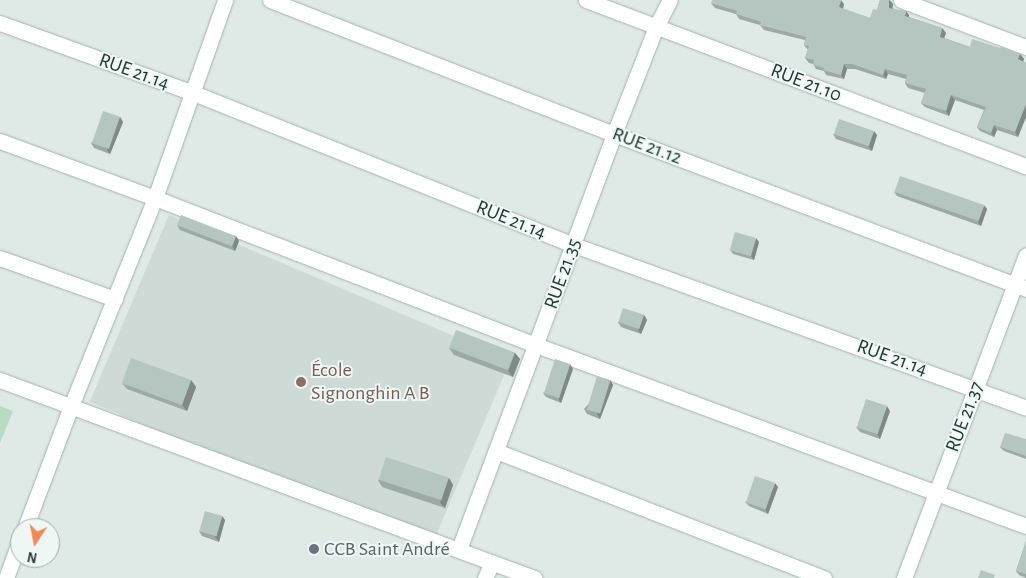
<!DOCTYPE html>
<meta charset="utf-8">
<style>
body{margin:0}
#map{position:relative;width:1026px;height:578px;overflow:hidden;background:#dfeae6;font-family:"Alegreya Sans",sans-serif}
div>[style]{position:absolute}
.built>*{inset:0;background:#cddad5;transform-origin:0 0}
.green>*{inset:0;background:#b8dbc4}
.roads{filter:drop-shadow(0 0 1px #a2b2ad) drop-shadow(0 0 1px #a2b2ad)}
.minor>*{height:15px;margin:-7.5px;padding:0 7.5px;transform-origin:7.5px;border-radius:7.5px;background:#fff}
.wall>*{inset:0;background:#9ca9a4}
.shaded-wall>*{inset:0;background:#7f8a86}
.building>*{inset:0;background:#b5c5bf;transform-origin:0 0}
.dots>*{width:14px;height:14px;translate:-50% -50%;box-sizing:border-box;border:2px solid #eff7f4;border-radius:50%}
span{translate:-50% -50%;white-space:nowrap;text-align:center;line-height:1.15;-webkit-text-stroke:4px #eff7f4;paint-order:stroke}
.street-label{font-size:20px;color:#203a35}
.education-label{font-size:20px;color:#785e54}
.left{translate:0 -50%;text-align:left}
.worship-label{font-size:20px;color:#5b616d}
.north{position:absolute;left:10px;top:518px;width:50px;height:50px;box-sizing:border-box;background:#eff7f4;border:1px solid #9caba8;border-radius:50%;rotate:191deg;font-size:14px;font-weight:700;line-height:20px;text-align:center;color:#203a35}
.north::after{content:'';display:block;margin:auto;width:18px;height:22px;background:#f08957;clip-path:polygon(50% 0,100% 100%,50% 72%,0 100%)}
</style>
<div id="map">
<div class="built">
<div style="left:169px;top:215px;width:371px;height:203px;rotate:23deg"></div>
</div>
<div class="green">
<div style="clip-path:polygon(0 406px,13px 411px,0 443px)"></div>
</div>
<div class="roads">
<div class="minor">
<div style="left:270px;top:0;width:369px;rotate:21.3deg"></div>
<div style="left:614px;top:134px;width:440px;rotate:20.6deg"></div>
<div style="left:586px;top:0;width:470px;rotate:20.7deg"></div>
<div style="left:901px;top:0;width:134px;rotate:20.6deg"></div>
<div style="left:0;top:23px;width:203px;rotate:19.9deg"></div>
<div style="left:191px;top:92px;width:412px;rotate:21.8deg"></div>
<div style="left:574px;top:245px;width:480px;rotate:19.8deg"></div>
<div style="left:0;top:141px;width:165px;rotate:20.2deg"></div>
<div style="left:155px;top:198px;width:408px;rotate:21.1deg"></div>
<div style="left:536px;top:345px;width:522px;rotate:20.27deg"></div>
<div style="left:0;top:258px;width:122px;rotate:19.6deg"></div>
<div style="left:0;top:380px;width:570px;rotate:20.34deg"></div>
<div style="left:496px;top:451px;width:352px;rotate:21.2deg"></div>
<div style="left:25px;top:528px;width:130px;rotate:-69.3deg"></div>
<div style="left:71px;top:406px;width:224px;rotate:-68deg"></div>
<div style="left:155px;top:198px;width:210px;rotate:-70.5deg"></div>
<div style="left:459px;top:549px;width:443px;rotate:-69.5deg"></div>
<div style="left:614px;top:134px;width:115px;rotate:-68.6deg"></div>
<div style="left:656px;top:27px;width:30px;rotate:-63deg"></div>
<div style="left:6px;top:578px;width:40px;rotate:-69.8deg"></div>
<div style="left:485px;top:578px;width:17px;rotate:-66deg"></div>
<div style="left:904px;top:578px;width:345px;rotate:-69.3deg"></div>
</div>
</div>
<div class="wall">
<div style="clip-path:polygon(880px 0,890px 0,893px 4px,892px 8px,909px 15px,909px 17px,942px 28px,946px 33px,944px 38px,970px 47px,1020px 54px,1024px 59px,1023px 61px,1026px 63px,1026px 117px,1018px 137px,997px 130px,994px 137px,980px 131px,977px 127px,984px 110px,955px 100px,949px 116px,925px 107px,921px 103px,925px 93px,908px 88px,905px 83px,906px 79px,888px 74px,886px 79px,855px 69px,847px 69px,844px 79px,826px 75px,824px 71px,816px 69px,813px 64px,809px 63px,805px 58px,808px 50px,804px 45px,805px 40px,764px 30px,760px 25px,739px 19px,736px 14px,715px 8px,711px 3px,844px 4px,843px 9px,870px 18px,877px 10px)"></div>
<div style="clip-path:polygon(120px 117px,123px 122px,110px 154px,94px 148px,91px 143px)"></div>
<div style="clip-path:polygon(833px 134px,877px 135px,872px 151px,836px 139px)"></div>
<div style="clip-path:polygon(894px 192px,987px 209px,981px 226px,897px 196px)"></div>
<div style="clip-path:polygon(177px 225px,236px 236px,239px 241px,235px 251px,180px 230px)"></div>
<div style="clip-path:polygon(759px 242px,754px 260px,733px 254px,730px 250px)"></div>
<div style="clip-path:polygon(644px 315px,647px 320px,641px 334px,621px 327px,618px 322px)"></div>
<div style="clip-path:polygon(449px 348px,515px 353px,520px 359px,513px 377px,454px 355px)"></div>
<div style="clip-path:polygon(573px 369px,561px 403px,546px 397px,543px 393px)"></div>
<div style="clip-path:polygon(191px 380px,196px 387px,187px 411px,127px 389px,122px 383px)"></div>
<div style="clip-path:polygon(610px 380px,613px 385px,600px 419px,587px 414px,584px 409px)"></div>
<div style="clip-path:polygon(890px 411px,880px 439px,860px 432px,856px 427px)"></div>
<div style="clip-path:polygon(1026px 439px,1026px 459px,1004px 451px,1000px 447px)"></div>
<div style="clip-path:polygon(449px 478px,453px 485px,445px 508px,382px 487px,378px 480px)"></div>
<div style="clip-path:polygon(778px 487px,768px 514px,749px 506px,745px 502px)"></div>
<div style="clip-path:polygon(222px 516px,225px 520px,219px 542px,202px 536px,199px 531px)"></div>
<div style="clip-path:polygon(1026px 541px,1026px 578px,1019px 575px,1016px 571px)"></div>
</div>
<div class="shaded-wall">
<div style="clip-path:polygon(841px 0,844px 4px,842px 12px,839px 7px)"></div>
<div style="clip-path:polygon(889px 0,893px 4px,892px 12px,889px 8px)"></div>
<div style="clip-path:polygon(906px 11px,909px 15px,908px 21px,905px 16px)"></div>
<div style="clip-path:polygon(942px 28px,946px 33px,943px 41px,940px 37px)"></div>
<div style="clip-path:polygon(1020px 54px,1024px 59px,1022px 64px,1018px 59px)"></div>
<div style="clip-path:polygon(844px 64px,847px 69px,844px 79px,841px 75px)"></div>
<div style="clip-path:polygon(885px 69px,888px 74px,886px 79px,883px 75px)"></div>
<div style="clip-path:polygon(951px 95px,955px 100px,949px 116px,946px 111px)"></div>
<div style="clip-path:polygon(1026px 104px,1026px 117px,1018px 137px,1015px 132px)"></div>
<div style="clip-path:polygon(120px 117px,123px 122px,110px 154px,107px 150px)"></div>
<div style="clip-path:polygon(994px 125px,997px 130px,994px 137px,991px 133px)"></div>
<div style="clip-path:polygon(874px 131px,877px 135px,872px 151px,868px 146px)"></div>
<div style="clip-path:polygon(984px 205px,987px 209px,981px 226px,978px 222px)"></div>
<div style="clip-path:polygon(236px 236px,239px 241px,235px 251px,232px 246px)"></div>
<div style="clip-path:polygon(756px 238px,759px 242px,754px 260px,750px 255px)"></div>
<div style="clip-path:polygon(644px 315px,647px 320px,641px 334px,638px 330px)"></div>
<div style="clip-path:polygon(515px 353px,520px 359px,513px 377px,508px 371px)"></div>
<div style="clip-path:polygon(570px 364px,573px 369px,561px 403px,558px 398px)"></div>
<div style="clip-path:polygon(191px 380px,196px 387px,187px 411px,182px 405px)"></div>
<div style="clip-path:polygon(610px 380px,613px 385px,600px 419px,597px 414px)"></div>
<div style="clip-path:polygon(887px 406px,890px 411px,880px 439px,877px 434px)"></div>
<div style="clip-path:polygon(449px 478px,453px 485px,445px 508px,440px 502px)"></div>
<div style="clip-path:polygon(775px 483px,778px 487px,768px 514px,765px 509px)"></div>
<div style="clip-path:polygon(222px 516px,225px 520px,219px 542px,215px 537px)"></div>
</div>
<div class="building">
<div style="clip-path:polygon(712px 0,841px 0,839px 7px,870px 18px,873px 9px,877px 10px,880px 0,889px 0,889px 8px,906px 11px,905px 16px,942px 28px,940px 37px,970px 47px,972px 39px,1000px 48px,1001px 46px,1020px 54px,1018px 59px,1026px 63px,1026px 104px,1015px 132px,994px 125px,991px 133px,977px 127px,986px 107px,951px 95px,946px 111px,921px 103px,926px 89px,905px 83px,907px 75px,885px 69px,883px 75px,852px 64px,844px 64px,841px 75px,823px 70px,824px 68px,813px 65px,814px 60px,805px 58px,809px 46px,804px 45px,806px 37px,760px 25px,761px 22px,736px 14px,737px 11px,711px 3px)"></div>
<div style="left:103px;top:111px;width:18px;height:34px;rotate:19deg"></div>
<div style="left:839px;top:119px;width:37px;height:16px;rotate:19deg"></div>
<div style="left:900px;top:176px;width:89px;height:17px;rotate:19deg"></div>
<div style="left:181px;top:215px;width:59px;height:11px;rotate:21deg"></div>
<div style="left:735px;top:232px;width:22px;height:19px;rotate:16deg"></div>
<div style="left:623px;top:308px;width:22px;height:15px;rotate:18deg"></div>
<div style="left:456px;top:330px;width:63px;height:19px;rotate:21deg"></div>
<div style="left:131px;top:358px;width:64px;height:27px;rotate:20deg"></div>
<div style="left:555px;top:359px;width:16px;height:36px;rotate:18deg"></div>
<div style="left:597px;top:376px;width:14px;height:35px;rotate:17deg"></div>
<div style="left:866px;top:399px;width:22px;height:30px;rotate:18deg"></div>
<div style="clip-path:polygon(1005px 433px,1026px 439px,1026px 456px,1000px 447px)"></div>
<div style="left:386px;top:457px;width:66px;height:24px;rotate:18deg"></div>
<div style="left:755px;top:476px;width:21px;height:28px;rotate:19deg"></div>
<div style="left:205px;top:511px;width:18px;height:21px;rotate:16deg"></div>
<div style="clip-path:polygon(1026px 541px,1026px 574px,1016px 571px)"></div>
<div style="clip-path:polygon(981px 570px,995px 575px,994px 578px,978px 578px)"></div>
</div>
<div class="dots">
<div style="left:301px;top:382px;background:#8d6e63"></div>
<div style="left:314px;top:549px;background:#6b7280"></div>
</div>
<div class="street-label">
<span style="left:134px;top:72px;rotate:20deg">RUE 21.14</span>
<span style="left:806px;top:83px;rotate:21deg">RUE 21.10</span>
<span style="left:647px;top:146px;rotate:21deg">RUE 21.12</span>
<span style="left:511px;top:220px;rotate:22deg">RUE 21.14</span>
<span style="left:563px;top:274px;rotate:-70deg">RUE 21.35</span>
<span style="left:892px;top:358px;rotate:20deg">RUE 21.14</span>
<span style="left:965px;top:417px;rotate:-69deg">RUE 21.37</span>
</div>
<div class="education-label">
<span class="left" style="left:311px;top:382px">École<br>Signonghin A B</span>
</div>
<div class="worship-label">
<span class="left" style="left:324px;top:549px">CCB Saint André</span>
</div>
<div class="north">N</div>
</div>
